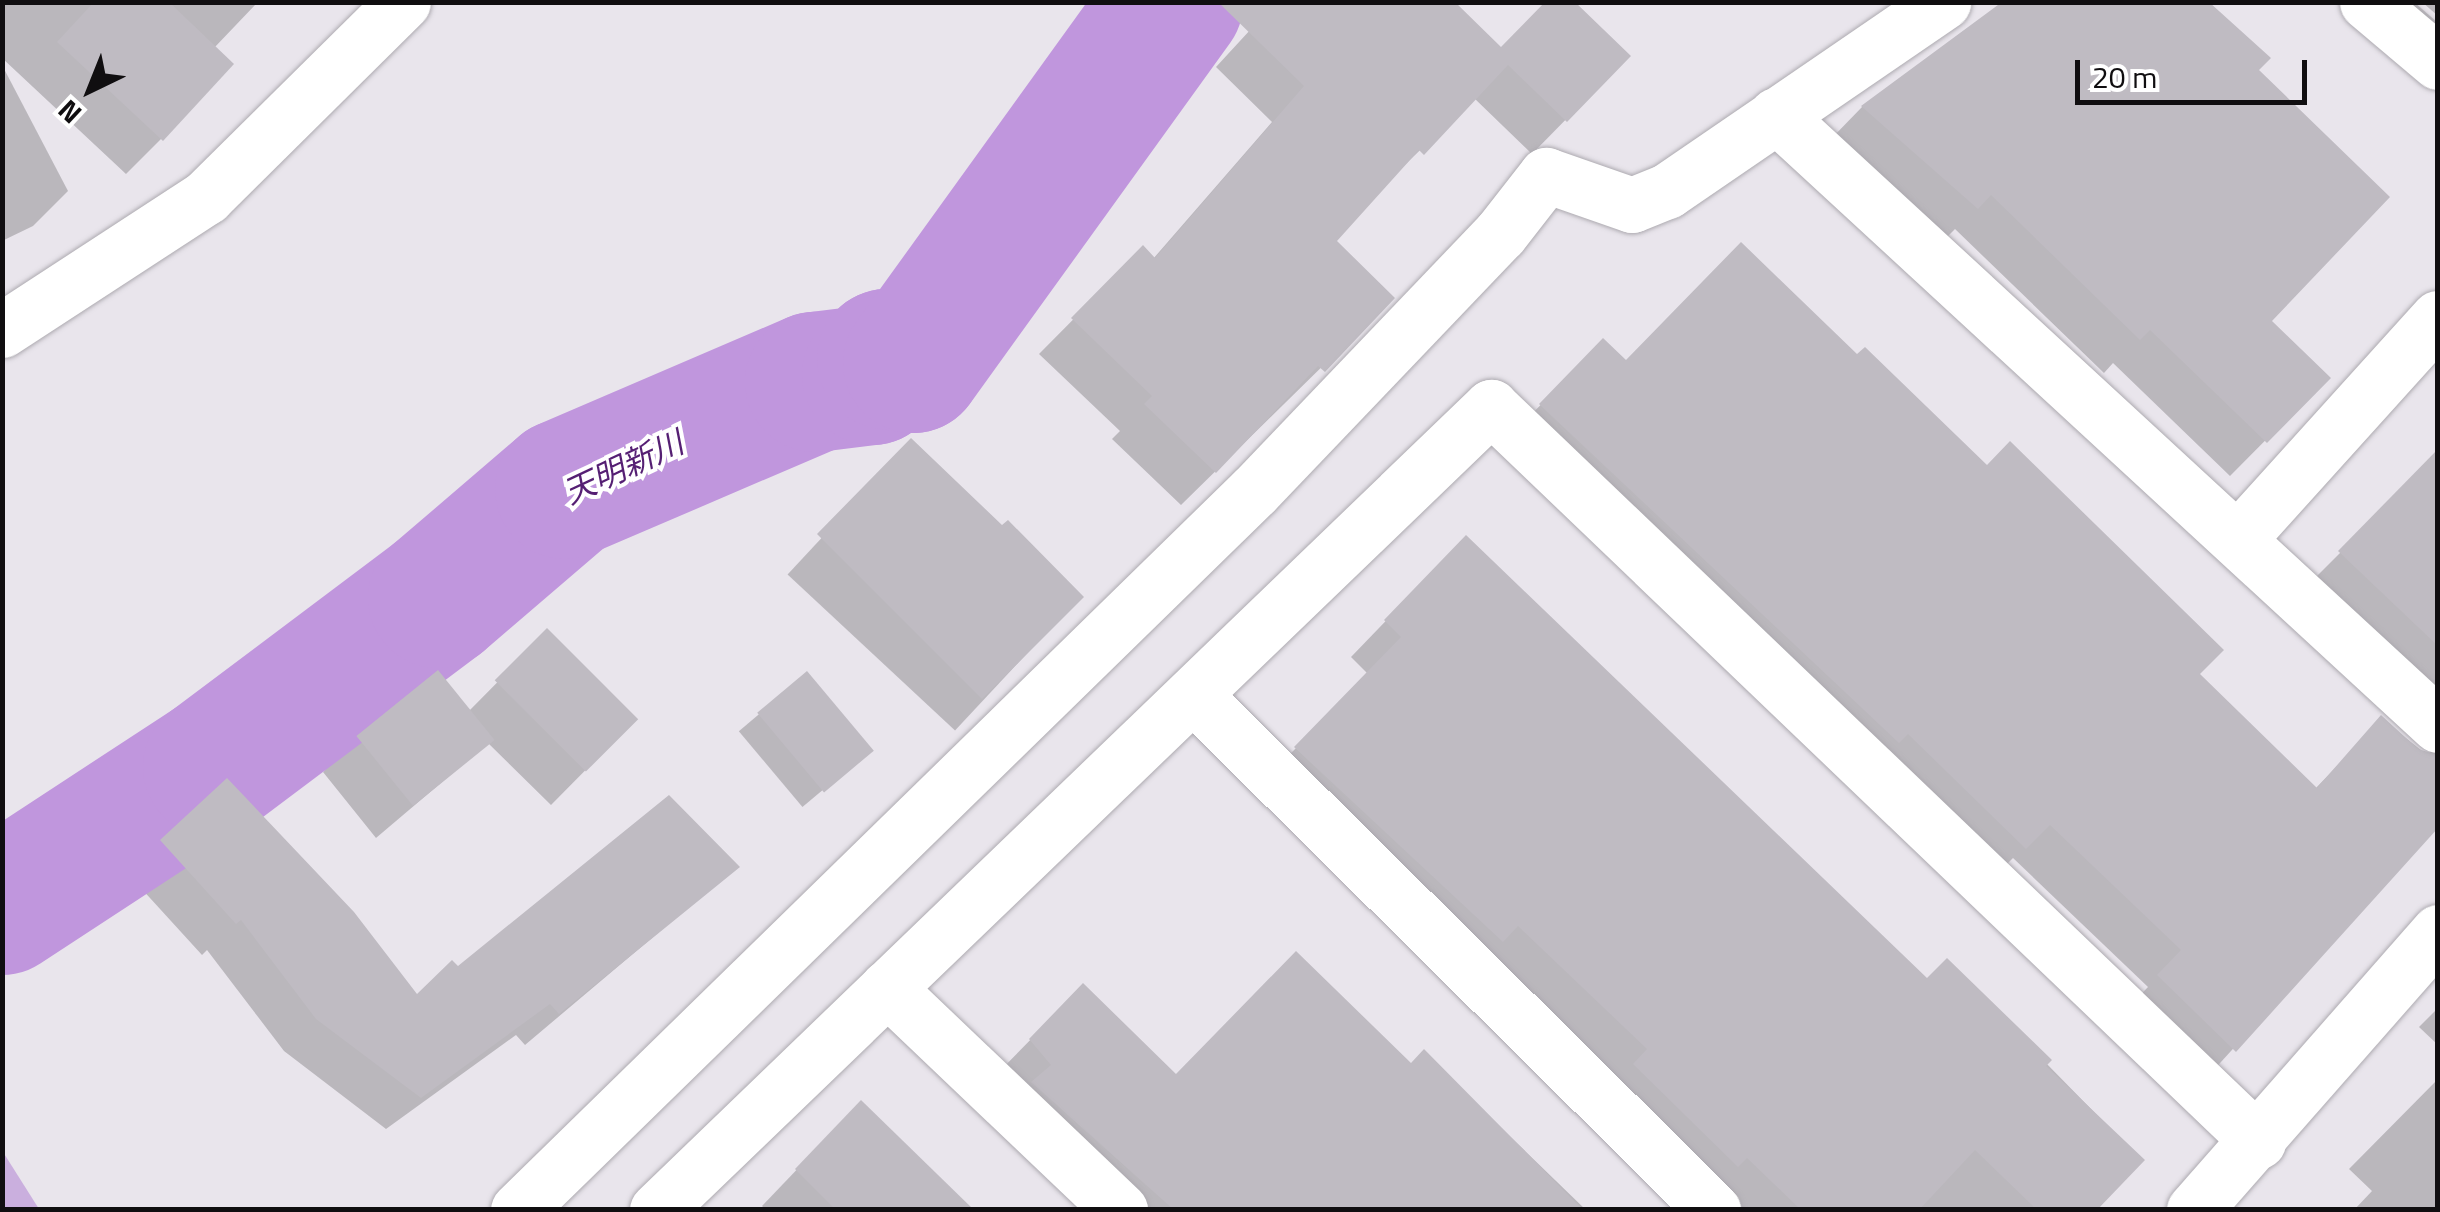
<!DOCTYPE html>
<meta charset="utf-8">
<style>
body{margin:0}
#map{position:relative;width:2440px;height:1212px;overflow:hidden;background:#e9e5ec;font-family:"Titillium Web","Noto Sans JP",sans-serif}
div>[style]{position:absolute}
.green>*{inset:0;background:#caafde}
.shadow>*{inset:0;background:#0003;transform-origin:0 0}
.river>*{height:140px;margin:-70px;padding:0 70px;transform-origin:70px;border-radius:70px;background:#c096dd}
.building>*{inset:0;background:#bfbbc2;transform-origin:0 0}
.roads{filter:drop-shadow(0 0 2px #adaab0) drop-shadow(0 0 2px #adaab0)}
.minor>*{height:55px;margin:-27.5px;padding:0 27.5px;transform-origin:27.5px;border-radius:27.5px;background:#fff}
span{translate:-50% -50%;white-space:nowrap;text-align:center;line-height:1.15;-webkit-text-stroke:8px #fff;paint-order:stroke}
.water-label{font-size:32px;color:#551f73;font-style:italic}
.frame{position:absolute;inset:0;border:5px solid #100e10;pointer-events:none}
.north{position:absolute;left:40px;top:40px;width:100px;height:100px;-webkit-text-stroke:8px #fff;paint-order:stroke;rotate:223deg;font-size:28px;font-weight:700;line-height:40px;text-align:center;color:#100e10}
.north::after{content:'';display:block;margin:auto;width:35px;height:45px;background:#100e10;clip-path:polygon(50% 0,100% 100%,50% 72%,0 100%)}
.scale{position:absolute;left:2075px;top:60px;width:232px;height:45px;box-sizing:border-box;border:5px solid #100e10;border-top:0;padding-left:12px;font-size:30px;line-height:35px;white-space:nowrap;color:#100e10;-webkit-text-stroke:8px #fff;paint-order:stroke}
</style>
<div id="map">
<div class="green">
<div style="clip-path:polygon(3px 1152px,39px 1209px,3px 1209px)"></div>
</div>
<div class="shadow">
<div style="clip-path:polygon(2px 2px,258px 2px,214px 48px,161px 139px,126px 174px,2px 58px)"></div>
<div style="clip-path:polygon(1276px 2px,1501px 50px,1628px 56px,1532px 154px,1474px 98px,1385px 184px,1334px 242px,1392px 298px,1181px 505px,1112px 439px,1120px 431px,1039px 354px,1143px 249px,1153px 259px,1272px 122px,1216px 67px)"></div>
<div style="clip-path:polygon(2007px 2px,2256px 70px,2269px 321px,2327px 378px,2230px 476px,2113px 363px,2104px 373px,1955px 229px,1941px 243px,1828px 142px,1862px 107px)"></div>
<div style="clip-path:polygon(2343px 2px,2414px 2px,2438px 23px,2438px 44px)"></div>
<div style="clip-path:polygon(2422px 2px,2438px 2px,2438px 16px)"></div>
<div style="clip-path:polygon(2px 65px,68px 191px,33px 226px,2px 241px)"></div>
<div style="clip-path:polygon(1603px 342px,1625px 363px,2196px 674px,2315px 789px,2382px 719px,2431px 758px,2426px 738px,2305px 588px,2438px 455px,2438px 824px,2200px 1085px,2124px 1012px,2148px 987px,2013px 858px,1989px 882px,1506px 440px)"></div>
<div style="left:911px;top:442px;width:229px;height:181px;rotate:43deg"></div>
<div style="clip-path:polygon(1432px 573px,1927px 981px,1947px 962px,2141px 1160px,2093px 1210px,1729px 1210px,1261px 784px,1368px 674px,1351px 657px)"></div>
<div style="clip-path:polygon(547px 632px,636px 719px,551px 805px,488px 743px,376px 838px,323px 772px,358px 737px,468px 712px)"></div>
<div style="left:807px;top:674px;width:99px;height:89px;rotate:50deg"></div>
<div style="clip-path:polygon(227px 781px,416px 998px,736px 867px,525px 1045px,516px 1035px,386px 1129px,284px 1051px,207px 950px,202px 955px,129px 875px)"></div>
<div style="clip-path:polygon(1083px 986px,1176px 1077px,1410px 1066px,1424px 1053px,1586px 1210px,1102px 1210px,996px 1075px)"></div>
<div style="clip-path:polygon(2438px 1008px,2438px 1045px,2419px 1027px)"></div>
<div style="clip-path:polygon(2438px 1079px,2438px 1210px,2354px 1210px,2372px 1191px,2349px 1169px)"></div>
<div style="clip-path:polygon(827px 1138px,949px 1210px,766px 1210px,762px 1206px)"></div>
</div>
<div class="river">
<div style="left:2px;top:905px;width:252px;rotate:-33.2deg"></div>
<div style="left:213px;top:767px;width:281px;rotate:-36.9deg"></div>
<div style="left:438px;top:598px;width:167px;rotate:-40.6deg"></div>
<div style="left:565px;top:489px;width:272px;rotate:-23.2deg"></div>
<div style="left:815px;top:382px;width:57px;rotate:-7deg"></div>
<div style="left:872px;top:375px;width:22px;rotate:-47deg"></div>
<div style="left:887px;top:359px;width:26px;rotate:9deg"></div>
<div style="left:913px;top:363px;width:445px;rotate:-54.2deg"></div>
</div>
<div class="building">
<div style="clip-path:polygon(94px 2px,169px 2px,234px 64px,163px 141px,57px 42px)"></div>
<div style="clip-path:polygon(1218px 2px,1455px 2px,1501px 47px,1545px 2px,1575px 2px,1631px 56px,1567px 122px,1508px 65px,1424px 155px,1419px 150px,1337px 241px,1395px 298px,1325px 372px,1318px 366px,1216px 473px,1144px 404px,1152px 396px,1071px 318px,1143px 245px,1155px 258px,1304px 86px)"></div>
<div style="clip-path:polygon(2002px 2px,2209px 2px,2271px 58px,2259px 70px,2390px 197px,2272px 321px,2331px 378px,2267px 443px,2150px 330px,2140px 340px,1991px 195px,1978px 209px,1861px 106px)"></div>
<div style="clip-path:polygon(1741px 242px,1857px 354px,1865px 347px,1987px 465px,2010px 441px,2224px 650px,2200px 674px,2317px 788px,2381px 715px,2418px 749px,2438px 755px,2438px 828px,2236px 1052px,2157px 975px,2181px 950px,2050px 825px,2026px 849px,1908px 734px,1899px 743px,1539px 404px,1603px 338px,1626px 360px)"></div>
<div style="clip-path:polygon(911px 438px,1002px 525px,1008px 520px,1084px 597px,982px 699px,817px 534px)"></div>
<div style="clip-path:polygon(2438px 449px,2438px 646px,2338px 551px)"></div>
<div style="clip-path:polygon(1466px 535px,1927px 978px,1947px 958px,2052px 1060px,2046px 1066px,2145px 1160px,2097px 1210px,2037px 1210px,1975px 1150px,1919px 1210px,1801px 1210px,1747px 1158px,1738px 1167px,1633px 1064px,1647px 1049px,1518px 926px,1503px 942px,1294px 747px,1401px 637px,1384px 620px)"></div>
<div style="left:547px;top:628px;width:129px;height:74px;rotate:45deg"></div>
<div style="left:438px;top:670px;width:90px;height:105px;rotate:51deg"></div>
<div style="left:807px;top:671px;width:104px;height:65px;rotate:50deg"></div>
<div style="clip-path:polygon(227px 778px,354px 912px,417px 994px,452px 960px,458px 966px,669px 795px,740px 867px,559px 1014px,550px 1004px,421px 1098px,316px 1019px,241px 920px,236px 924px,160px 840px)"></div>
<div style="clip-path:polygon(1296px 951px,1411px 1063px,1424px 1049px,1583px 1210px,1174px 1210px,1031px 1082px,1051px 1065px,1029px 1039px,1083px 983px,1176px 1074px)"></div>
<div style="clip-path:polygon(861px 1100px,974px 1210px,836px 1210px,795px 1169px)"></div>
</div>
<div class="roads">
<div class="minor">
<div style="left:2367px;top:2px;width:93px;rotate:40.2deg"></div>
<div style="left:1776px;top:115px;width:900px;rotate:42.66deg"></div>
<div style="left:2px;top:330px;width:244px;rotate:-33.1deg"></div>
<div style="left:206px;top:197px;width:277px;rotate:-44.7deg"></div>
<div style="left:2238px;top:539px;width:298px;rotate:-47.9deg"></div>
<div style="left:1193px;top:695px;width:732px;rotate:44.72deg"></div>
<div style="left:887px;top:988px;width:322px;rotate:43.6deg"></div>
<div style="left:518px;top:1210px;width:1030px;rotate:-44.33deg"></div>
<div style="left:1255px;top:490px;width:354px;rotate:-46.3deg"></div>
<div style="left:1500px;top:234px;width:75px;rotate:-52.1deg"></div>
<div style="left:1546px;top:175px;width:91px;rotate:19.2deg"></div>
<div style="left:1632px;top:205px;width:38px;rotate:-22deg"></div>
<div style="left:1667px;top:191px;width:335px;rotate:-34.4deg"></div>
<div style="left:657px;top:1210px;width:1158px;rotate:-43.92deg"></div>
<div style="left:1491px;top:407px;width:1062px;rotate:43.74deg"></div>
<div style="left:2194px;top:1210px;width:370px;rotate:-48.7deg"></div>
</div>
</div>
<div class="water-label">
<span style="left:623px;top:467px;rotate:-25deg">天明新川</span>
</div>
<div class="frame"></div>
<div class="north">N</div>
<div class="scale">20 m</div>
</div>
